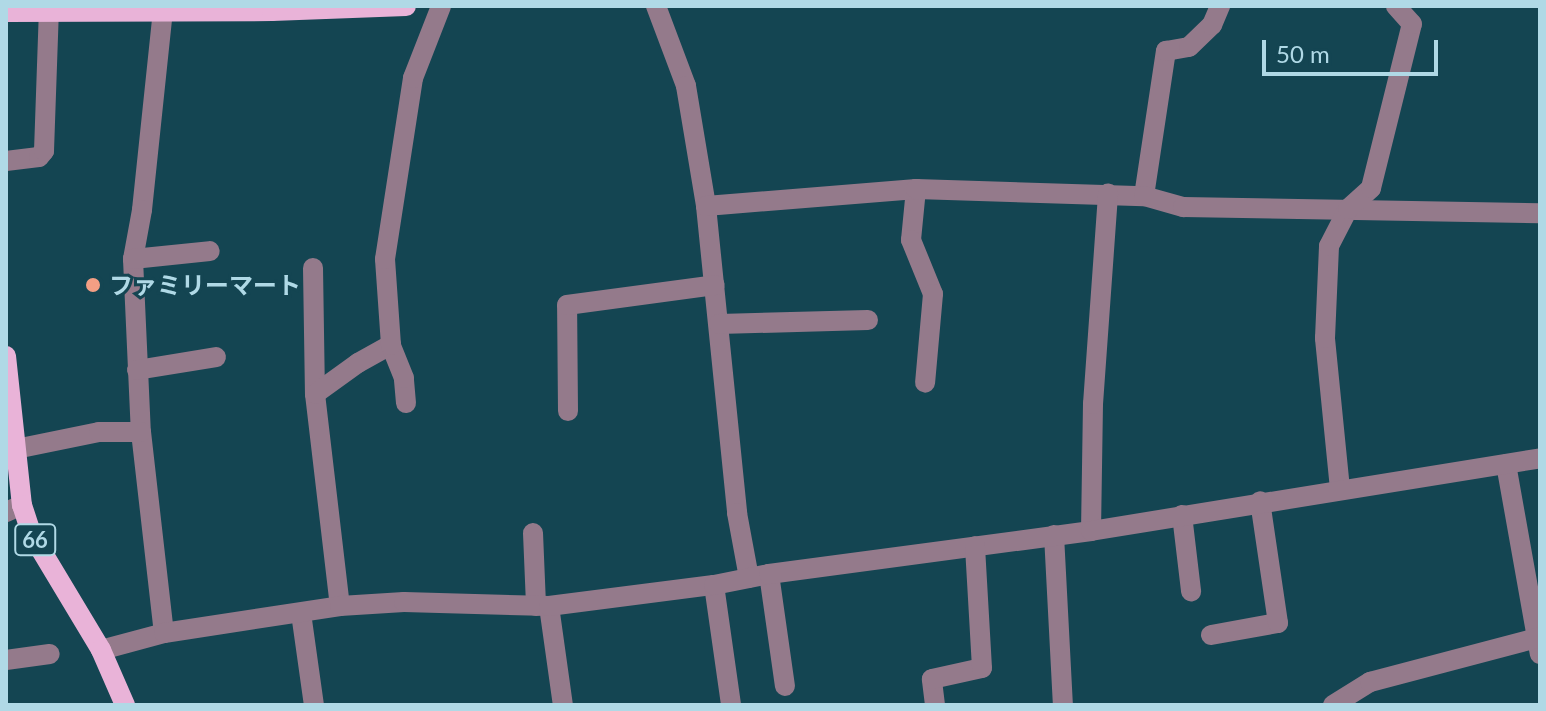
<!DOCTYPE html>
<meta charset="utf-8">
<style>
body{margin:0}
#map{position:relative;width:1546px;height:711px;overflow:hidden;background:#144552;font-family:Lato,"Noto Sans JP",sans-serif}
div>[style]{position:absolute}
.minor>*{height:20px;margin:-10px;padding:0 10px;transform-origin:10px;border-radius:10px;background:#947a8b}
.major>*{height:20px;margin:-10px;padding:0 10px;transform-origin:10px;border-radius:10px;background:#e9b3d8}
.dots>*{width:22px;height:22px;translate:-50% -50%;box-sizing:border-box;border:4px solid #144552;border-radius:50%}
span{translate:-50% -50%;white-space:nowrap;text-align:center;line-height:1.15;-webkit-text-stroke:6px #144552;paint-order:stroke}
.shield-label span{padding:2px 6px;background:#144552;border:2px solid;border-radius:6px;-webkit-text-stroke-width:0}
.shield-label{font-size:22px;color:#b0d9e6;font-weight:700}
.poi-label{font-size:24px;color:#b0d9e6;font-weight:700}
.left{translate:0 -50%;text-align:left}
.frame{position:absolute;inset:0;border:8px solid #b0d9e6;pointer-events:none}
.scale{position:absolute;left:1262px;top:40px;width:176px;height:36px;box-sizing:border-box;border:4px solid #b0d9e6;border-top:0;padding-left:10px;font-size:24px;line-height:28px;white-space:nowrap;color:#b0d9e6;-webkit-text-stroke:6px #144552;paint-order:stroke}
</style>
<div id="map">
<div class="minor">
<div style="left:656px;top:6px;width:85px;rotate:69.4deg"></div>
<div style="left:686px;top:86px;width:122px;rotate:80.5deg"></div>
<div style="left:706px;top:206px;width:309px;rotate:84.2deg"></div>
<div style="left:737px;top:513px;width:66px;rotate:79.5deg"></div>
<div style="left:163px;top:10px;width:201px;rotate:96deg"></div>
<div style="left:142px;top:210px;width:50px;rotate:100.4deg"></div>
<div style="left:133px;top:259px;width:173px;rotate:87.4deg"></div>
<div style="left:141px;top:432px;width:202px;rotate:83.5deg"></div>
<div style="left:6px;top:161px;width:33px;rotate:-7deg"></div>
<div style="left:39px;top:157px;width:8px;rotate:-50deg"></div>
<div style="left:44px;top:151px;width:140px;rotate:-88deg"></div>
<div style="left:916px;top:189px;width:51px;rotate:95.6deg"></div>
<div style="left:911px;top:240px;width:58px;rotate:67.8deg"></div>
<div style="left:933px;top:294px;width:89px;rotate:95.1deg"></div>
<div style="left:1144px;top:196px;width:147px;rotate:-81.4deg"></div>
<div style="left:1166px;top:51px;width:23px;rotate:-10deg"></div>
<div style="left:1189px;top:47px;width:32px;rotate:-44deg"></div>
<div style="left:1212px;top:25px;width:21px;rotate:-67deg"></div>
<div style="left:706px;top:206px;width:211px;rotate:-4.6deg"></div>
<div style="left:916px;top:189px;width:228px;rotate:1.8deg"></div>
<div style="left:1144px;top:196px;width:41px;rotate:15.8deg"></div>
<div style="left:1183px;top:207px;width:357px;rotate:1deg"></div>
<div style="left:133px;top:259px;width:77px;rotate:-5.9deg"></div>
<div style="left:313px;top:268px;width:126px;rotate:89.1deg"></div>
<div style="left:315px;top:394px;width:213px;rotate:83.3deg"></div>
<div style="left:719px;top:324px;width:149px;rotate:-1.5deg"></div>
<div style="left:137px;top:370px;width:80px;rotate:-9.3deg"></div>
<div style="left:315px;top:394px;width:53px;rotate:-35.8deg"></div>
<div style="left:358px;top:363px;width:38px;rotate:-29deg"></div>
<div style="left:406px;top:403px;width:25px;rotate:-95deg"></div>
<div style="left:404px;top:378px;width:35px;rotate:-112deg"></div>
<div style="left:391px;top:345px;width:86px;rotate:-94deg"></div>
<div style="left:385px;top:259px;width:183px;rotate:-81.2deg"></div>
<div style="left:413px;top:78px;width:77px;rotate:-68.7deg"></div>
<div style="left:568px;top:411px;width:106px;rotate:-90.5deg"></div>
<div style="left:567px;top:305px;width:149px;rotate:-7.7deg"></div>
<div style="left:6px;top:451px;width:95px;rotate:-11.5deg"></div>
<div style="left:99px;top:432px;width:42px"></div>
<div style="left:1506px;top:464px;width:193px;rotate:79.9deg"></div>
<div style="left:1340px;top:489px;width:152px;rotate:-95.7deg"></div>
<div style="left:1325px;top:338px;width:92px;rotate:-87.5deg"></div>
<div style="left:1329px;top:246px;width:42px;rotate:-62.8deg"></div>
<div style="left:1348px;top:209px;width:31px;rotate:-42deg"></div>
<div style="left:1371px;top:188px;width:169px;rotate:-76deg"></div>
<div style="left:1412px;top:24px;width:24px;rotate:-132deg"></div>
<div style="left:6px;top:512px;width:17px;rotate:-24deg"></div>
<div style="left:1182px;top:515px;width:77px;rotate:83.2deg"></div>
<div style="left:1091px;top:531px;width:127px;rotate:-89.1deg"></div>
<div style="left:1093px;top:404px;width:211px;rotate:-85.9deg"></div>
<div style="left:533px;top:533px;width:73px;rotate:87.6deg"></div>
<div style="left:1054px;top:535px;width:170px;rotate:87deg"></div>
<div style="left:769px;top:574px;width:113px;rotate:81.9deg"></div>
<div style="left:714px;top:585px;width:121px;rotate:81.9deg"></div>
<div style="left:549px;top:606px;width:100px;rotate:82deg"></div>
<div style="left:301px;top:613px;width:93px;rotate:82deg"></div>
<div style="left:1211px;top:635px;width:68px;rotate:-10.2deg"></div>
<div style="left:1278px;top:623px;width:123px;rotate:-98.4deg"></div>
<div style="left:101px;top:650px;width:65px;rotate:-15.1deg"></div>
<div style="left:164px;top:633px;width:178px;rotate:-8.7deg"></div>
<div style="left:340px;top:606px;width:64px;rotate:-3.6deg"></div>
<div style="left:404px;top:602px;width:145px;rotate:1.6deg"></div>
<div style="left:549px;top:606px;width:166px;rotate:-7.3deg"></div>
<div style="left:714px;top:585px;width:56px;rotate:-11.3deg"></div>
<div style="left:769px;top:574px;width:325px;rotate:-7.6deg"></div>
<div style="left:1091px;top:531px;width:455px;rotate:-9.2deg"></div>
<div style="left:6px;top:660px;width:44px;rotate:-7.8deg"></div>
<div style="left:935px;top:705px;width:26px;rotate:-97deg"></div>
<div style="left:932px;top:679px;width:51px;rotate:-12.4deg"></div>
<div style="left:982px;top:668px;width:122px;rotate:-93.3deg"></div>
<div style="left:1333px;top:705px;width:44px;rotate:-31.9deg"></div>
<div style="left:1370px;top:682px;width:176px;rotate:-14.8deg"></div>
</div>
<div class="major">
<div style="left:6px;top:12px;width:266px;rotate:-0.2deg"></div>
<div style="left:272px;top:11px;width:134px;rotate:-2.1deg"></div>
<div style="left:6px;top:356px;width:150px;rotate:83.9deg"></div>
<div style="left:22px;top:505px;width:32px;rotate:72deg"></div>
<div style="left:32px;top:535px;width:134px;rotate:59deg"></div>
<div style="left:101px;top:650px;width:60px;rotate:66.4deg"></div>
</div>
<div class="dots">
<div style="left:93px;top:285px;background:#f39f84"></div>
</div>
<div class="shield-label">
<span style="left:35px;top:540px">66</span>
</div>
<div class="poi-label">
<span class="left" style="left:109px;top:285px">ファミリーマート</span>
</div>
<div class="frame"></div>
<div class="scale">50 m</div>
</div>
